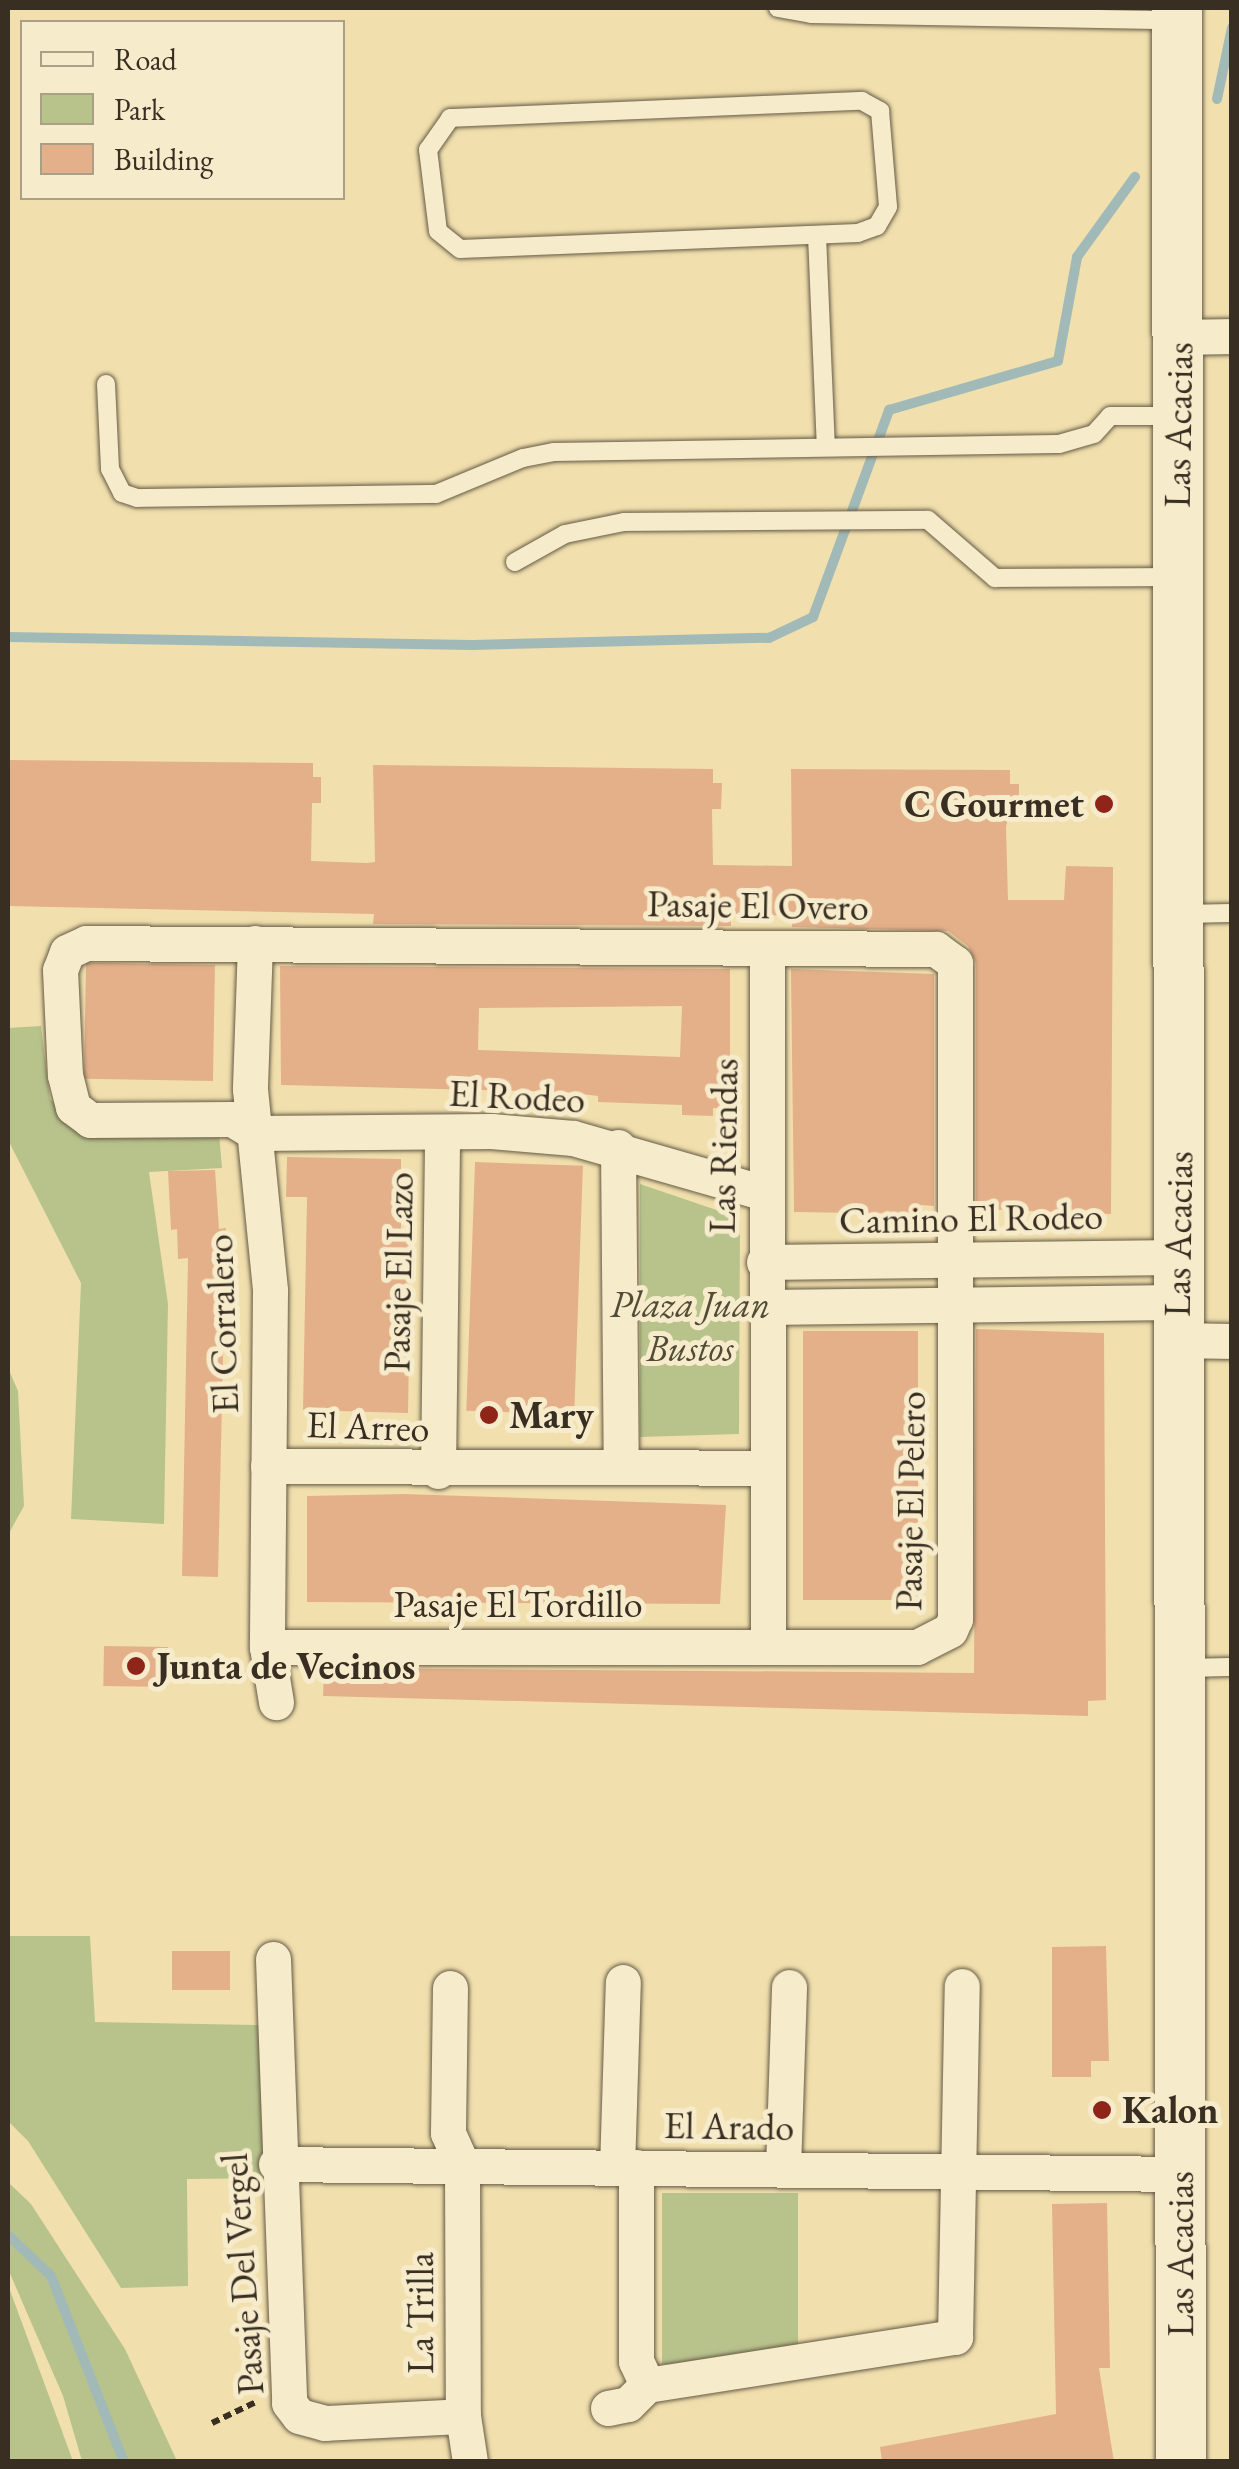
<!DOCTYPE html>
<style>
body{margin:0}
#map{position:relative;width:1239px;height:2469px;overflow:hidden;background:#f1e0ae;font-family:"EB Garamond",serif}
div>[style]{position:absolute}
.green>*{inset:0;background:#b8c38c;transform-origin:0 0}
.stream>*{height:10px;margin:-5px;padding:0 5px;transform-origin:5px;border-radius:5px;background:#a2bab7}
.building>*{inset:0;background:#e4b08a;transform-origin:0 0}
.path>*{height:6px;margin-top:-3px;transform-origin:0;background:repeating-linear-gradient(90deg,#382e22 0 8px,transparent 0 13px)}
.roads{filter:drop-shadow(0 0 2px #665a45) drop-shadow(0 0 2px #665a45)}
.lane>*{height:18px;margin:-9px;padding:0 9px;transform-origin:9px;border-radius:9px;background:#f6ebca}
.street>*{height:35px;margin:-17.5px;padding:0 17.5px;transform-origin:17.5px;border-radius:17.5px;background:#f6ebca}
.secondary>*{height:50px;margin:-25px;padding:0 25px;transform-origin:25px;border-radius:25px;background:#f6ebca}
.dots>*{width:28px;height:28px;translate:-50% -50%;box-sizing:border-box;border:5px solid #f6ebca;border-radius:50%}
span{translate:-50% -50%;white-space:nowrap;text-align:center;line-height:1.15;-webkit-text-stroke:10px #f6ebca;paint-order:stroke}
.street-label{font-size:38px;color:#382e22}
.poi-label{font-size:38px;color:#382e22;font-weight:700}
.right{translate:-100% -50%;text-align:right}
.left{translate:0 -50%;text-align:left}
.park-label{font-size:38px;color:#524c37;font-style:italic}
.frame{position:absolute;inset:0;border:10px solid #382e22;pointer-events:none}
.legend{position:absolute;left:20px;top:20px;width:325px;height:180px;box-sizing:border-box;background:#f6ebca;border:2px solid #aa9f87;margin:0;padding:12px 18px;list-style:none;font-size:30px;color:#382e22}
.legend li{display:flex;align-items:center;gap:20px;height:50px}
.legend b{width:50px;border:2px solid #aa9f87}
</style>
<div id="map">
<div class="green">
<div style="clip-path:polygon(41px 1026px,50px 1099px,82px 1130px,219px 1133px,222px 1168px,149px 1172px,168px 1304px,164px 1524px,71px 1519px,81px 1283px,8px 1140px,8px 1028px)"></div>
<div style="clip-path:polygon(640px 1184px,740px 1218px,739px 1434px,640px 1437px)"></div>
<div style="clip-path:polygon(8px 1368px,18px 1391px,24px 1506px,8px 1535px)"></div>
<div style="clip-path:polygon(8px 1936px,90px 1936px,95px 2022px,260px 2025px,267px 2178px,187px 2179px,188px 2286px,121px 2288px,28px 2141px,8px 2121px)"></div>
<div style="clip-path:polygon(8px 2182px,31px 2204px,125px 2349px,177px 2461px,82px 2461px,63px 2396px,8px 2269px)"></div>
<div style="left:662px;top:2193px;width:136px;height:171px"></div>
<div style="clip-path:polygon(8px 2285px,73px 2461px,8px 2461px)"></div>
</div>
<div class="stream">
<div style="left:1217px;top:99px;width:73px;rotate:-78.1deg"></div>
<div style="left:8px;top:637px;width:464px;rotate:1deg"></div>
<div style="left:472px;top:645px;width:297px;rotate:-1.4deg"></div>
<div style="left:769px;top:638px;width:49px;rotate:-25.5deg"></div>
<div style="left:813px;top:617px;width:221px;rotate:-69.8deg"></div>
<div style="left:889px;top:410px;width:176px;rotate:-16.2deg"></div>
<div style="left:1058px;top:361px;width:106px;rotate:-79.6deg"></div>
<div style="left:1077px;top:257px;width:99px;rotate:-54.1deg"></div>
<div style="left:8px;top:2235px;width:59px;rotate:43.6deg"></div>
<div style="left:51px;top:2276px;width:200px;rotate:68.6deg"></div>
</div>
<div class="building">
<div style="clip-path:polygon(8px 760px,313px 763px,313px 777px,321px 777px,321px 803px,312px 803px,311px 861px,367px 863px,375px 862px,373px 765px,713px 769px,713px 783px,722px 783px,721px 809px,712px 809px,713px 865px,792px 866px,791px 769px,1010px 770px,1010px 784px,1019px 784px,1019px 810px,1010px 810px,1006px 827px,1008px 900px,1064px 900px,1066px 866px,1113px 867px,1111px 1214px,976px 1209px,976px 963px,968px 946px,948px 931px,792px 927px,792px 916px,731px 914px,731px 926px,373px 924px,374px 914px,8px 906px)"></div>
<div style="left:215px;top:965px;width:116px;height:129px;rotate:91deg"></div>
<div style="clip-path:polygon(evenodd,280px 966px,730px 969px,730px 1109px,713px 1108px,713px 1116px,682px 1115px,682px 1105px,598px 1102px,598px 1096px,565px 1092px,281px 1085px,280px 966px,682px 1006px,680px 1057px,478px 1050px,479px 1008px,682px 1006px)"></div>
<div style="clip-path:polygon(791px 969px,934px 974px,934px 1206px,921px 1205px,920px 1214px,794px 1212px)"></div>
<div style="clip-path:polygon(287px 1157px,401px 1159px,401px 1232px,411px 1232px,408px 1413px,303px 1410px,307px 1197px,286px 1197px)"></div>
<div style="left:475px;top:1162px;width:108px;height:249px;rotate:2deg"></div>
<div style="clip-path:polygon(215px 1170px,219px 1229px,226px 1228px,218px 1577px,182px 1576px,188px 1258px,178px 1259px,177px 1229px,171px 1230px,168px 1171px)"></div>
<div style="clip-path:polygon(976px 1329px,1104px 1333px,1106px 1700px,1088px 1701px,1088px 1716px,323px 1696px,324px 1668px,974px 1673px)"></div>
<div style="left:803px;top:1331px;width:115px;height:269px"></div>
<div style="clip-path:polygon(404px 1494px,726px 1505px,720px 1604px,307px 1602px,307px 1496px)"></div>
<div style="left:104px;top:1646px;width:64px;height:40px;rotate:1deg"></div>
<div style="clip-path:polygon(1106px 1946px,1109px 2061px,1091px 2061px,1091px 2077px,1052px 2077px,1052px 1947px)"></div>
<div style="left:172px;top:1951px;width:58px;height:39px"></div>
<div style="clip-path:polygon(1107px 2203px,1110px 2368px,1099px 2368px,1114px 2462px,882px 2462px,880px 2447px,1056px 2414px,1052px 2204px)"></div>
</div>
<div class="path">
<div style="left:212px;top:2423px;width:49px;rotate:-25.5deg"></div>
</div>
<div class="roads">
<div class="lane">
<div style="left:778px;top:8px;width:34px;rotate:10deg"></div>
<div style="left:811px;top:14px;width:361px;rotate:1deg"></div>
<div style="left:862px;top:101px;width:21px;rotate:29deg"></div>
<div style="left:880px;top:111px;width:96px;rotate:85.2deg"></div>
<div style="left:888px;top:207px;width:22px;rotate:120deg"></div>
<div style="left:877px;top:226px;width:20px;rotate:160deg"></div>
<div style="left:858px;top:233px;width:398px;rotate:177.7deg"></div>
<div style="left:460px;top:249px;width:28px;rotate:-141deg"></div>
<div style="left:438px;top:231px;width:82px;rotate:-97deg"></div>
<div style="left:428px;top:150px;width:39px;rotate:-55deg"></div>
<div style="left:450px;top:118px;width:412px;rotate:-2.4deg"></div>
<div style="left:817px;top:235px;width:212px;rotate:87.6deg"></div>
<div style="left:106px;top:384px;width:85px;rotate:87.3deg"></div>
<div style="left:110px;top:469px;width:27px;rotate:63deg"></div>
<div style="left:122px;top:493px;width:16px;rotate:18deg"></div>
<div style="left:137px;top:498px;width:299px;rotate:-0.8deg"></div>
<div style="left:436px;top:494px;width:94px;rotate:-22.5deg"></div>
<div style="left:523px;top:458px;width:32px;rotate:-11deg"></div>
<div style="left:554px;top:452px;width:505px;rotate:-0.91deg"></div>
<div style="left:1059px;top:444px;width:36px;rotate:-16deg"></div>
<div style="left:1094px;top:434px;width:24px;rotate:-48deg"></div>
<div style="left:1110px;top:416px;width:64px"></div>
<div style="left:515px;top:562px;width:57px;rotate:-29.2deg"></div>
<div style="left:565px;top:534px;width:60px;rotate:-11.5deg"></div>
<div style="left:624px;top:522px;width:304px;rotate:-0.4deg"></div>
<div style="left:928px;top:520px;width:89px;rotate:40.9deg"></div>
<div style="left:995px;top:578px;width:178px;rotate:-0.3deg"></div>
<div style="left:1183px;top:914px;width:49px;rotate:-1.2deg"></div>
<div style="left:1185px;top:1668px;width:45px;rotate:-1.3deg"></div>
</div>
<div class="street">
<div style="left:1180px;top:337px;width:52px;rotate:-1.1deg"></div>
<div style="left:255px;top:943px;width:146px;rotate:92deg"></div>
<div style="left:250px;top:1089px;width:203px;rotate:84.3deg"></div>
<div style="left:270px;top:1291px;width:356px;rotate:90.5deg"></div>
<div style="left:267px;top:1647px;width:56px;rotate:80.7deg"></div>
<div style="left:767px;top:948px;width:698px;rotate:89.92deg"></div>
<div style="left:618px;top:1147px;width:319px;rotate:89.5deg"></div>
<div style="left:764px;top:1262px;width:414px;rotate:-0.7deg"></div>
<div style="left:765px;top:1307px;width:412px;rotate:-0.7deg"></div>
<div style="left:1177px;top:1340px;width:55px;rotate:1deg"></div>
<div style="left:268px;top:1466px;width:497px;rotate:0.2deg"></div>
<div style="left:438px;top:1471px;width:338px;rotate:-89.3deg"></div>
<div style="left:267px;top:1647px;width:650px"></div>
<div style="left:917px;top:1647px;width:37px;rotate:-27deg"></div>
<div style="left:950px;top:1630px;width:12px;rotate:-66deg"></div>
<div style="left:955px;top:1619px;width:656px;rotate:-90deg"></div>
<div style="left:955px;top:963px;width:24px;rotate:-144deg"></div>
<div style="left:936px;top:949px;width:850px;rotate:-179.6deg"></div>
<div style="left:86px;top:943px;width:21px;rotate:155deg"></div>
<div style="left:67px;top:952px;width:19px;rotate:111deg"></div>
<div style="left:60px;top:970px;width:105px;rotate:87.3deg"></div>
<div style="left:65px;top:1075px;width:33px;rotate:76deg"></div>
<div style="left:73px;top:1107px;width:21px;rotate:37deg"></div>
<div style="left:90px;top:1120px;width:142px;rotate:-0.4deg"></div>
<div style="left:232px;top:1119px;width:27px;rotate:31deg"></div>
<div style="left:255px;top:1133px;width:236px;rotate:-0.5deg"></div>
<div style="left:491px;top:1131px;width:82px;rotate:4.9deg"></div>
<div style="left:573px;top:1138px;width:200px;rotate:16deg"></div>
<div style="left:273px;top:1959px;width:444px;rotate:87.9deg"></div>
<div style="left:289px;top:2403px;width:16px;rotate:52deg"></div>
<div style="left:299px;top:2416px;width:27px;rotate:15deg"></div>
<div style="left:325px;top:2423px;width:138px;rotate:-2.9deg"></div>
<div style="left:450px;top:1988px;width:145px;rotate:90.8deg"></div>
<div style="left:448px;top:2133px;width:34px;rotate:66deg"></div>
<div style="left:462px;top:2164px;width:252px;rotate:89.8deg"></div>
<div style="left:463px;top:2416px;width:47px;rotate:81.3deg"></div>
<div style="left:276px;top:2164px;width:904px;rotate:0.63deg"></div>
<div style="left:636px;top:2167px;width:194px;rotate:90deg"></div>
<div style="left:636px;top:2361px;width:26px;rotate:65deg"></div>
<div style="left:647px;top:2385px;width:312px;rotate:-8.9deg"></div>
<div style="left:955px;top:2337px;width:351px;rotate:-88.9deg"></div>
<div style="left:617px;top:2168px;width:186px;rotate:-88.2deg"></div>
<div style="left:783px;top:2169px;width:182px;rotate:-88.1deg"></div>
<div style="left:608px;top:2408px;width:20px;rotate:-11deg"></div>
<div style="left:628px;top:2404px;width:27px;rotate:-45deg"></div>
</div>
<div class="secondary">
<div style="left:1177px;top:8px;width:2454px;rotate:89.91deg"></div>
</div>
</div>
<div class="dots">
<div style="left:1104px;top:804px;background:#8f2418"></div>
<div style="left:489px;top:1415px;background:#8f2418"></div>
<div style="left:136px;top:1666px;background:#8f2418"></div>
<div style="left:1102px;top:2110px;background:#8f2418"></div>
</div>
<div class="street-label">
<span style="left:1178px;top:425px;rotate:-89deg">Las Acacias</span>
<span style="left:758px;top:905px;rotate:1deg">Pasaje El Overo</span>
<span style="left:517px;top:1096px;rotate:3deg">El Rodeo</span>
<span style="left:723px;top:1146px;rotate:-89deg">Las Riendas</span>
<span style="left:971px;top:1218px;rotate:-1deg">Camino El Rodeo</span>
<span style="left:1178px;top:1234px;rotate:-89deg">Las Acacias</span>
<span style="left:398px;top:1272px;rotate:-89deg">Pasaje El Lazo</span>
<span style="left:222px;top:1324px;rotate:-92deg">El Corralero</span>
<span style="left:368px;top:1426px;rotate:2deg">El Arreo</span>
<span style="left:910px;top:1501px;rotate:-89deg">Pasaje El Pelero</span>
<span style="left:518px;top:1604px">Pasaje El Tordillo</span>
<span style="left:729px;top:2126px;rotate:1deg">El Arado</span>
<span style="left:1180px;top:2254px;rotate:-90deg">Las Acacias</span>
<span style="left:242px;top:2274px;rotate:-94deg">Pasaje Del Vergel</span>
<span style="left:420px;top:2313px;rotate:-90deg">La Trilla</span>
</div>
<div class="poi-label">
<span class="right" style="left:1084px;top:804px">C Gourmet</span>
<span class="left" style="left:509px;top:1415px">Mary</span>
<span class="left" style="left:156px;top:1666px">Junta de Vecinos</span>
<span class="left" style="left:1122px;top:2110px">Kalon</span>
</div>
<div class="park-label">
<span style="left:690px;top:1326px">Plaza Juan<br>Bustos</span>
</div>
<div class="frame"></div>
<ul class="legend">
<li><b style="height:12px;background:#f6ebca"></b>Road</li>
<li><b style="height:28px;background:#b8c38c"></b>Park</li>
<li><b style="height:28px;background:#e4b08a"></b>Building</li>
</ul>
</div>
